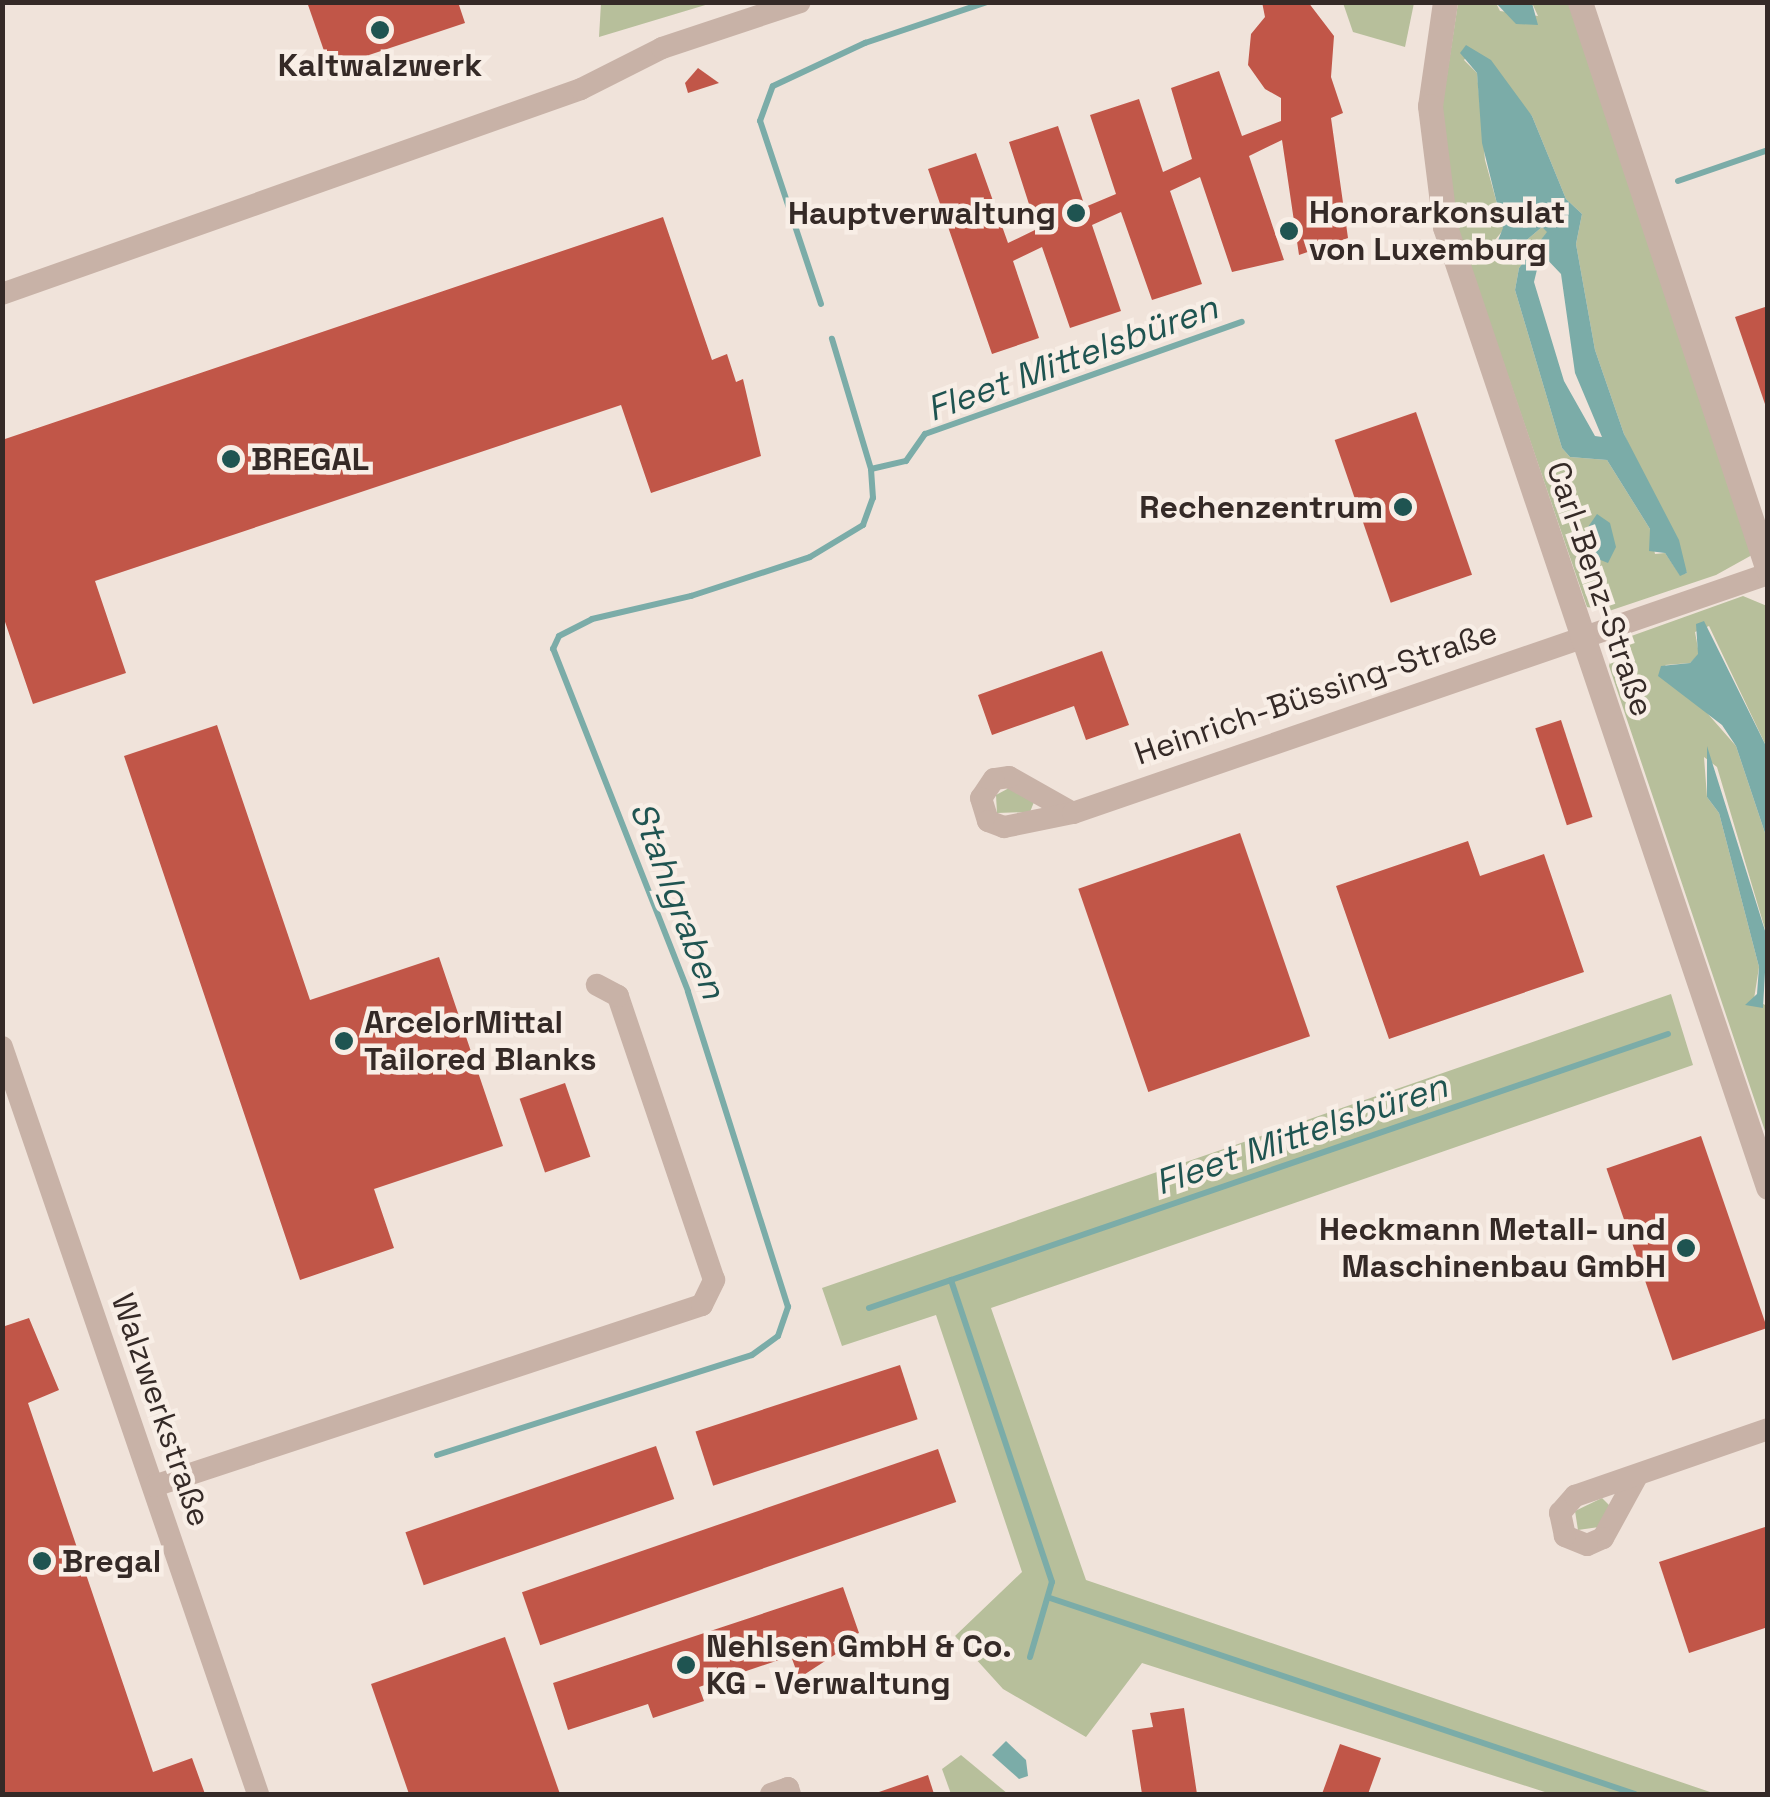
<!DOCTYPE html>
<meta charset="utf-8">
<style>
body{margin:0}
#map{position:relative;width:1770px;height:1797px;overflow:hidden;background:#f0e3da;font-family:"Space Grotesk",sans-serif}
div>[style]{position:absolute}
.green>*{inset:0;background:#b7bf9b}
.water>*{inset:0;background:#7baca8}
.stream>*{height:6px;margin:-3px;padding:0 3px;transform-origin:3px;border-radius:3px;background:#7baca8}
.building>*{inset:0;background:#c15648;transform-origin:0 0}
.minor>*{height:22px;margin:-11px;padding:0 11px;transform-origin:11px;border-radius:11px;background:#c8b2a7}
.tertiary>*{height:25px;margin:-12.5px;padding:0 12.5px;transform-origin:12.5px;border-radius:12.5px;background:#c8b2a7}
.dots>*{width:28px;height:28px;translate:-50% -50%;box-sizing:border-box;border:5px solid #f8eee6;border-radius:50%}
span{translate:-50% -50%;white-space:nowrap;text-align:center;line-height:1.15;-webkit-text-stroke:9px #f8eee6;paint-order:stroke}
.poi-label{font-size:32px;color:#352a27;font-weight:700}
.right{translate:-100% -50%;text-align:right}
.left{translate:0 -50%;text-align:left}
.street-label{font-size:32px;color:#352a27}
.water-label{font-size:35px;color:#1f5451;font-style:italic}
.frame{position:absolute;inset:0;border:5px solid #352a27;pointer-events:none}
</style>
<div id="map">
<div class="green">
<div style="clip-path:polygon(601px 3px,601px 2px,712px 3px,599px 37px)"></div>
<div style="clip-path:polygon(1343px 3px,1414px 3px,1405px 47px,1353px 32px)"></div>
<div style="clip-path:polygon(evenodd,1458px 3px,1496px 3px,1500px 11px,1538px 16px,1532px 3px,1570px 3px,1752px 555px,1716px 575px,1609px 611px,1587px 607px,1457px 227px,1441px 114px,1458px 3px,1472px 50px,1532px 116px,1566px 199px,1582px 214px,1576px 244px,1595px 350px,1624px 434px,1687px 573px,1680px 575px,1665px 553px,1655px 554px,1650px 529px,1607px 460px,1570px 457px,1562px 448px,1515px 290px,1519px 268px,1548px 232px,1542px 227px,1504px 259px,1495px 240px,1504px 229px,1485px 160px,1477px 73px,1464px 60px,1472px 50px)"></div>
<div style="clip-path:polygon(1743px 596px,1767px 606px,1767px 748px,1709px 626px,1695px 632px,1699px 654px,1690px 663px,1665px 665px,1736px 746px,1767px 839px,1767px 936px,1717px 767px,1704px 757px,1707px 797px,1719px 813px,1759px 967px,1754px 999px,1767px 1006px,1767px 1137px,1609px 666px,1613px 647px,1623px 639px)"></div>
<div style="clip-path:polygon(1009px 788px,1034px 802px,1030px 812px,997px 813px,996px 795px)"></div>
<div style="clip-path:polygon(1671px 994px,1693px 1065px,991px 1308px,1086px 1580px,1716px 1794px,1551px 1794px,1142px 1663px,1086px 1737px,1003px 1689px,955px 1636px,1022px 1572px,936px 1315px,842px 1346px,822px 1288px)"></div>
<div style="clip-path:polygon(1602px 1498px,1610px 1506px,1599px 1527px,1578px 1530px,1575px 1511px)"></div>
<div style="clip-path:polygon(961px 1755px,1008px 1794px,951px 1794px,942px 1769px)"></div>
</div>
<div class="water">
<div style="clip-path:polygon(1496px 3px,1532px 3px,1538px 25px,1516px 24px)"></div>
<div style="clip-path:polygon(evenodd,1466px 45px,1491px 60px,1532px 116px,1566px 199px,1582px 214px,1576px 244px,1595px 350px,1624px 434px,1679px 540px,1687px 573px,1680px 576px,1665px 553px,1649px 551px,1650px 529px,1607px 460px,1570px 457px,1562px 448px,1515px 290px,1519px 268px,1547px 232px,1542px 227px,1504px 259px,1492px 255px,1503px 228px,1482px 143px,1477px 73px,1460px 53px,1466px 45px,1541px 253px,1561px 274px,1575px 373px,1602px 437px,1595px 436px,1564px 381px,1534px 282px,1541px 253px)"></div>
<div style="clip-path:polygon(1597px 514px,1610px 523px,1616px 547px,1608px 563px,1593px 557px,1586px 530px)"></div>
<div style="clip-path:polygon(1704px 621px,1767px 748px,1767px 839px,1736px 746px,1722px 725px,1658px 676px,1661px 666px,1690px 663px,1698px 654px,1696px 624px)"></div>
<div style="clip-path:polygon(1707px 746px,1767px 937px,1763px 1008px,1745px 1005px,1757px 994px,1759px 967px,1719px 813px,1707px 797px)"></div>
<div style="clip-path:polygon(1006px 1741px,1026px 1760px,1028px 1776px,1019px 1779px,992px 1755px)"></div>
</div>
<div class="stream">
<div style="left:1678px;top:181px;width:95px;rotate:-19deg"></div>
<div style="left:821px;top:304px;width:193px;rotate:-108.4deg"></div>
<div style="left:760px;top:121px;width:37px;rotate:-70deg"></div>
<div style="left:773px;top:86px;width:102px;rotate:-25.1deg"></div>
<div style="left:865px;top:43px;width:129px;rotate:-18.6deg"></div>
<div style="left:871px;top:469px;width:36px;rotate:-13deg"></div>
<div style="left:906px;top:461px;width:33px;rotate:-55deg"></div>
<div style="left:925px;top:434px;width:336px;rotate:-19.5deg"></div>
<div style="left:869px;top:1308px;width:87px;rotate:-18.9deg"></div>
<div style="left:437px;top:1455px;width:330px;rotate:-17.6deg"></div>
<div style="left:752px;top:1355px;width:32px;rotate:-36deg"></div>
<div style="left:778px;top:1336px;width:31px;rotate:-71deg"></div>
<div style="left:788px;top:1307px;width:331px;rotate:-107.6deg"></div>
<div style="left:688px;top:991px;width:368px;rotate:-111.5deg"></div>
<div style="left:553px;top:649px;width:14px;rotate:-65deg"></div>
<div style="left:559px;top:636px;width:37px;rotate:-27deg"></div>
<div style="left:592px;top:619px;width:102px;rotate:-13.1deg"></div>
<div style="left:691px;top:596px;width:125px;rotate:-18.1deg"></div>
<div style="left:810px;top:557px;width:62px;rotate:-31.1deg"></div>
<div style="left:863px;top:525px;width:29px;rotate:-70deg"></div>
<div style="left:873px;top:498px;width:29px;rotate:-94deg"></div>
<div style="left:871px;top:469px;width:136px;rotate:-106.7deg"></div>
<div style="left:1050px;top:1598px;width:617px;rotate:18.52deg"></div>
<div style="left:1030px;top:1657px;width:78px;rotate:-73.7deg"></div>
<div style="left:1052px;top:1582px;width:318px;rotate:-108.5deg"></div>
<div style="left:951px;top:1280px;width:758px;rotate:-18.94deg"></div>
</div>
<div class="building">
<div style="clip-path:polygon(307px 2px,458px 2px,465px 23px,330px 68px)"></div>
<div style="clip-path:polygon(1262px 2px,1308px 2px,1334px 36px,1331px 77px,1343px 113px,1331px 118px,1348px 238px,1299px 255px,1282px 140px,1249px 156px,1284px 260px,1232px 272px,1200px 177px,1170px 191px,1202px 284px,1152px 300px,1121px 212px,1092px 225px,1121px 311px,1070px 328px,1042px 247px,1013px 261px,1039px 338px,992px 354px,928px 169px,976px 153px,1008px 243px,1037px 229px,1009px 142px,1058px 126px,1085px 207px,1116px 194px,1090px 115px,1139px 99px,1163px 172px,1192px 159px,1171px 88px,1219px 71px,1242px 136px,1281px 121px,1281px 98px,1265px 89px,1248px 65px,1251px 34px,1265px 17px)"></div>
<div style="clip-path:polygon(698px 68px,719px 83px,688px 93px,685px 83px)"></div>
<div style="clip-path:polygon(663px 217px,712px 360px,727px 354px,736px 382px,743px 379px,761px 456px,651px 493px,621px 405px,95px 581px,126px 673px,33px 704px,2px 613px,2px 440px)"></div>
<div style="clip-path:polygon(1768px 306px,1768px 404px,1765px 404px,1735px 317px)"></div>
<div style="left:1416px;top:412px;width:172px;height:86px;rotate:71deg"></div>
<div style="clip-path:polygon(1102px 651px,1129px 725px,1086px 740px,1074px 706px,992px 735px,978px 695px)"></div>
<div style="left:1561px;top:720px;width:102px;height:27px;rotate:72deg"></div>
<div style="clip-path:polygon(217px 725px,310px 1000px,439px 957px,503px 1146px,374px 1189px,394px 1248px,300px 1280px,124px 756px)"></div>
<div style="left:1240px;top:833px;width:215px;height:171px;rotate:71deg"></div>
<div style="clip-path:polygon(1468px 841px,1480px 876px,1544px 854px,1584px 972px,1389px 1039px,1336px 886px)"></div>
<div style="left:565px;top:1083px;width:78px;height:48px;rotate:71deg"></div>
<div style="left:1701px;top:1136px;width:203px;height:100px;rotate:71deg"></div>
<div style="clip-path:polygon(29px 1318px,59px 1390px,28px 1403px,153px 1772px,192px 1758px,205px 1794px,2px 1794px,2px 1327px)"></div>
<div style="left:900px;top:1365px;width:57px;height:215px;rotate:72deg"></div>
<div style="left:656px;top:1446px;width:56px;height:265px;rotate:71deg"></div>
<div style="left:938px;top:1449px;width:56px;height:440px;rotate:71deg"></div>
<div style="clip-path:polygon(1768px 1526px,1768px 1627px,1689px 1653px,1659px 1562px)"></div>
<div style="clip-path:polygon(843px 1587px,859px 1633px,833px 1642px,839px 1652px,799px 1678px,791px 1656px,699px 1687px,704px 1701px,653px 1718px,648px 1704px,568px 1730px,553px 1683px)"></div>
<div style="clip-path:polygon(505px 1637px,560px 1794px,409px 1794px,371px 1684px)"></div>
<div style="clip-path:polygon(1184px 1708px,1197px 1794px,1142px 1794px,1132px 1730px,1153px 1727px,1150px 1713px)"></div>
<div style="clip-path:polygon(1340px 1744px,1381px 1758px,1368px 1794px,1322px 1794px)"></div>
<div style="clip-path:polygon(928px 1775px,934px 1794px,880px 1794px,879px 1792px)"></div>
</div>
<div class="minor">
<div style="left:2px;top:294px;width:614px;rotate:-19.5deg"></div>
<div style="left:581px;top:89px;width:91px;rotate:-26.8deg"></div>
<div style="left:662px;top:48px;width:145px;rotate:-18.4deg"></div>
<div style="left:1073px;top:813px;width:73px;rotate:-150.6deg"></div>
<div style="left:1009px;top:777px;width:15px;rotate:172deg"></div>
<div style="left:994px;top:779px;width:23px;rotate:124deg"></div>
<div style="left:981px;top:798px;width:24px;rotate:73deg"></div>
<div style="left:988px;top:821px;width:17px;rotate:21deg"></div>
<div style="left:1004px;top:827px;width:70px;rotate:-11.5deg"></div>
<div style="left:1073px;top:813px;width:735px;rotate:-18.98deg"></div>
<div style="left:2px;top:1047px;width:790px;rotate:71.08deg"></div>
<div style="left:1637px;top:1476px;width:71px;rotate:118.7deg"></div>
<div style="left:1603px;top:1538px;width:17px;rotate:156deg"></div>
<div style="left:1587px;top:1545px;width:24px;rotate:-158deg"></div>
<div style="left:1565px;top:1536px;width:24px;rotate:-102deg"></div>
<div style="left:1560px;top:1513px;width:23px;rotate:-49deg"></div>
<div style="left:1575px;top:1496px;width:204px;rotate:-19.1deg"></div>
<div style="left:154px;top:1486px;width:577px;rotate:-18.28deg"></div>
<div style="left:702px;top:1305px;width:28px;rotate:-64deg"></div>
<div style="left:714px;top:1280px;width:300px;rotate:-108.7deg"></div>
<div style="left:618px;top:996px;width:24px;rotate:-152deg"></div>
<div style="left:771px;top:1794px;width:18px;rotate:-19deg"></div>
<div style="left:788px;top:1788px;width:6px;rotate:72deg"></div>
</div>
<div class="tertiary">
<div style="left:1445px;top:2px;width:105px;rotate:98.2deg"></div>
<div style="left:1430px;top:106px;width:122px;rotate:82.9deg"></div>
<div style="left:1445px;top:227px;width:1013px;rotate:71.4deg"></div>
<div style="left:1580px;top:2px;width:598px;rotate:71.69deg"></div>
</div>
<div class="dots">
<div style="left:380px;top:30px;background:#1f5451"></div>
<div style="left:1076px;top:213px;background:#1f5451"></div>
<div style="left:1289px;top:231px;background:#1f5451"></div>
<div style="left:231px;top:459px;background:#1f5451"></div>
<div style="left:1403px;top:507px;background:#1f5451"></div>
<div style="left:344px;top:1041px;background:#1f5451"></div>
<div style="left:1686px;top:1248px;background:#1f5451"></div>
<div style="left:42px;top:1561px;background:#1f5451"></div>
<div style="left:686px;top:1665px;background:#1f5451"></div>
</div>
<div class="poi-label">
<span style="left:380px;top:65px">Kaltwalzwerk</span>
<span class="right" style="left:1056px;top:213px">Hauptverwaltung</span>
<span class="left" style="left:1309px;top:231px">Honorarkonsulat<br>von Luxemburg</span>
<span class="left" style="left:251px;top:459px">BREGAL</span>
<span class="right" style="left:1383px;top:507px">Rechenzentrum</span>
<span class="left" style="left:364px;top:1041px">ArcelorMittal<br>Tailored Blanks</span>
<span class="right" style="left:1666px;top:1248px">Heckmann Metall- und<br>Maschinenbau GmbH</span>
<span class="left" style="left:62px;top:1561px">Bregal</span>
<span class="left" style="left:706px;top:1665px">Nehlsen GmbH &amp; Co.<br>KG - Verwaltung</span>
</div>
<div class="street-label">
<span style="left:1600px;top:589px;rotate:71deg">Carl-Benz-Straße</span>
<span style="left:1316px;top:693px;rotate:-19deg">Heinrich-Büssing-Straße</span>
<span style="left:161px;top:1410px;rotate:71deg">Walzwerkstraße</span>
</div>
<div class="water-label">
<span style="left:1072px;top:358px;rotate:-20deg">Fleet Mittelsbüren</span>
<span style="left:678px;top:900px;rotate:69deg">Stahlgraben</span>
<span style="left:1301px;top:1134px;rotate:-19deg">Fleet Mittelsbüren</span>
</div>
<div class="frame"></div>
</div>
